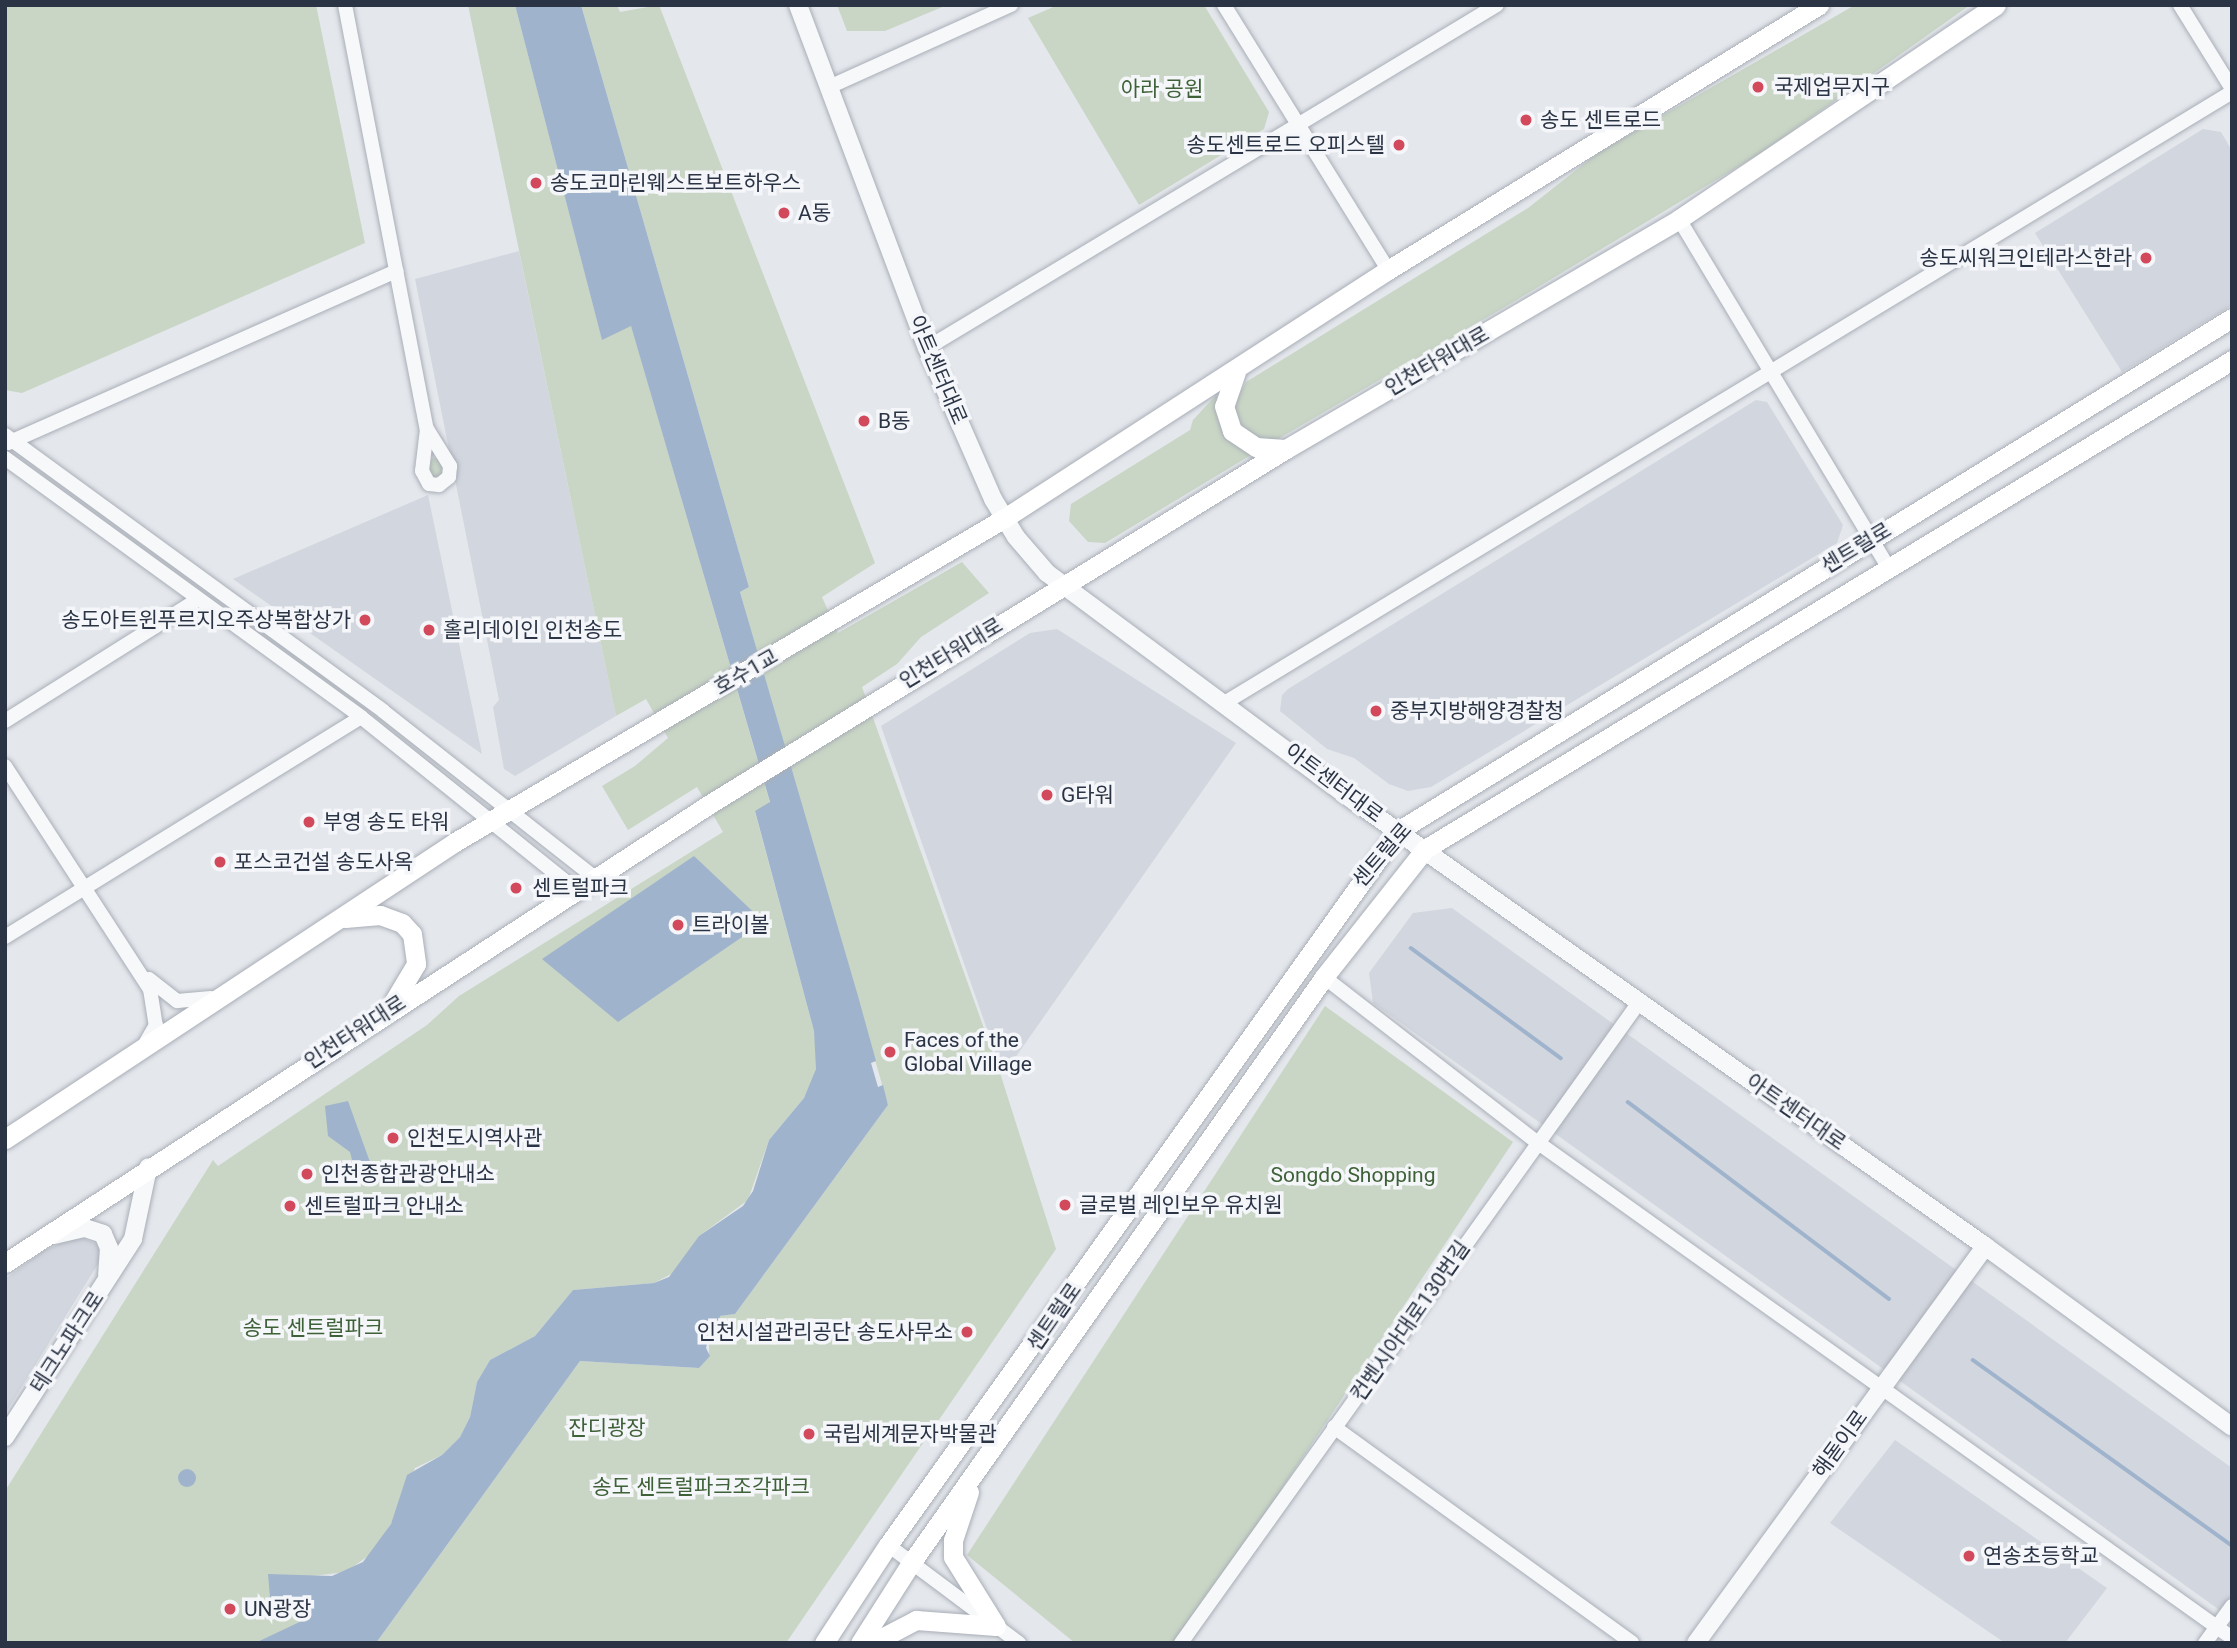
<!DOCTYPE html>
<meta charset="utf-8">
<style>
body{margin:0}
#map{position:relative;width:2237px;height:1648px;overflow:hidden;background:#e4e7ec;font-family:Roboto,"Noto Sans KR",sans-serif}
div>[style]{position:absolute}
.built>*{inset:0;background:#d2d6de}
.green>*{inset:0;background:#c9d6c5}
.water>*{inset:0;background:#9fb4cc}
.round{border-radius:50%}
.stream>*{height:3.5px;margin:-1.75px;padding:0 1.75px;transform-origin:1.75px;border-radius:1.75px;background:#9fb4cc}
.roads{filter:drop-shadow(0 0 2px #a9aeb7) drop-shadow(0 0 2px #a9aeb7)}
.minor>*{height:14px;margin:-7px;padding:0 7px;transform-origin:7px;border-radius:7px;background:#f7f8fa}
.tertiary>*{height:18px;margin:-9px;padding:0 9px;transform-origin:9px;border-radius:9px;background:#f7f8fa}
.secondary>*{height:19px;margin:-9.5px;padding:0 9.5px;transform-origin:9.5px;border-radius:9.5px;background:#fff}
.dots>*{width:19px;height:19px;translate:-50% -50%;box-sizing:border-box;border:4px solid #f4f6f9;border-radius:50%}
span{translate:-50% -50%;white-space:nowrap;text-align:center;line-height:1.15;-webkit-text-stroke:7px #f4f6f9;paint-order:stroke}
.poi-label{font-size:21px;color:#2b3445}
.left{translate:0 -50%;text-align:left}
.right{translate:-100% -50%;text-align:right}
.park-label{font-size:21px;color:#3f6138}
.street-label{font-size:21px;color:#2b3445}
.frame{position:absolute;inset:0;border:7px solid #2b3445;pointer-events:none}
</style>
<div id="map">
<div class="built">
<div style="clip-path:polygon(2203px 129px,2221px 132px,2232px 151px,2232px 305px,2122px 372px,2035px 233px)"></div>
<div style="clip-path:polygon(519px 251px,616px 716px,515px 776px,504px 769px,493px 707px,499px 700px,415px 279px)"></div>
<div style="clip-path:polygon(1756px 400px,1767px 402px,1843px 525px,1837px 543px,1431px 787px,1408px 791px,1389px 784px,1354px 758px,1327px 749px,1280px 711px,1282px 695px,1288px 689px)"></div>
<div style="clip-path:polygon(428px 495px,482px 754px,233px 579px)"></div>
<div style="clip-path:polygon(1057px 629px,1236px 743px,1003px 1075px,881px 726px,1030px 633px)"></div>
<div style="clip-path:polygon(1452px 908px,2232px 1468px,2232px 1619px,1373px 1003px,1369px 973px,1413px 913px)"></div>
<div style="clip-path:polygon(78px 1236px,99px 1245px,101px 1259px,5px 1414px,5px 1279px,45px 1250px)"></div>
<div style="clip-path:polygon(1895px 1440px,2107px 1588px,2065px 1643px,2005px 1643px,1830px 1523px)"></div>
</div>
<div class="green">
<div style="clip-path:polygon(5px 5px,316px 5px,365px 243px,22px 393px,5px 390px)"></div>
<div style="clip-path:polygon(468px 5px,515px 5px,602px 339px,631px 325px,770px 803px,755px 812px,814px 1031px,818px 1059px,814px 1078px,804px 1098px,769px 1140px,748px 1200px,699px 1236px,675px 1272px,654px 1283px,573px 1290px,535px 1336px,490px 1360px,477px 1382px,470px 1417px,460px 1437px,442px 1455px,415px 1468px,391px 1524px,372px 1553px,346px 1572px,312px 1576px,270px 1598px,306px 1600px,308px 1619px,255px 1643px,5px 1643px,5px 1491px,213px 1160px,218px 1166px,427px 1025px,459px 996px,723px 832px,697px 787px,628px 830px,602px 786px,635px 766px,668px 738px,646px 699px,616px 716px)"></div>
<div style="clip-path:polygon(581px 5px,617px 5px,620px 12px,659px 5px,875px 563px,822px 597px,838px 633px,962px 562px,989px 593px,921px 637px,897px 664px,862px 687px,1001px 1076px,1056px 1249px,786px 1643px,376px 1643px,580px 1361px,699px 1368px,709px 1355px,709px 1335px,718px 1327px,720px 1316px,735px 1314px,888px 1105px,740px 592px,749px 587px)"></div>
<div style="clip-path:polygon(837px 5px,947px 5px,885px 31px,847px 31px)"></div>
<div style="clip-path:polygon(1058px 5px,1204px 5px,1269px 112px,1264px 129px,1139px 205px,1028px 18px)"></div>
<div style="clip-path:polygon(1855px 5px,1970px 5px,1761px 153px,1510px 304px,1278px 439px,1262px 441px,1243px 429px,1233px 406px,1246px 382px,1528px 208px,1599px 152px)"></div>
<div style="clip-path:polygon(1216px 395px,1251px 455px,1105px 543px,1088px 542px,1069px 521px,1071px 504px,1190px 430px,1193px 420px)"></div>
<div style="clip-path:polygon(433px 458px,440px 459px,448px 471px,433px 481px,425px 465px)"></div>
<div style="clip-path:polygon(1325px 1006px,1513px 1142px,1179px 1643px,1075px 1643px,967px 1555px)"></div>
</div>
<div class="water">
<div style="clip-path:polygon(515px 5px,581px 5px,749px 587px,740px 592px,858px 996px,876px 1061px,871px 1063px,878px 1087px,883px 1085px,888px 1105px,735px 1314px,720px 1316px,718px 1327px,709px 1335px,706px 1348px,710px 1356px,699px 1368px,580px 1361px,376px 1643px,255px 1643px,308px 1618px,306px 1600px,270px 1598px,268px 1574px,332px 1576px,363px 1562px,391px 1524px,407px 1475px,442px 1455px,460px 1437px,470px 1417px,477px 1382px,490px 1360px,535px 1336px,573px 1290px,654px 1283px,669px 1277px,699px 1236px,743px 1206px,753px 1191px,769px 1140px,804px 1098px,816px 1069px,814px 1031px,755px 811px,770px 802px,631px 326px,602px 340px)"></div>
<div style="clip-path:polygon(694px 856px,764px 922px,618px 1022px,542px 959px)"></div>
<div style="clip-path:polygon(348px 1101px,375px 1176px,367px 1179px,355px 1172px,350px 1152px,328px 1136px,325px 1106px)"></div>
<div class="round" style="left:178px;top:1469px;width:18px;height:18px"></div>
</div>
<div class="stream">
<div style="left:1411px;top:948px;width:186px;rotate:36.3deg"></div>
<div style="left:1628px;top:1102px;width:327px;rotate:37deg"></div>
<div style="left:1973px;top:1360px;width:317px;rotate:35.6deg"></div>
</div>
<div class="roads">
<div class="minor">
<div style="left:345px;top:5px;width:432px;rotate:79.1deg"></div>
<div style="left:427px;top:429px;width:44px;rotate:58.1deg"></div>
<div style="left:450px;top:466px;width:11px;rotate:95deg"></div>
<div style="left:449px;top:477px;width:13px;rotate:141deg"></div>
<div style="left:439px;top:485px;width:10px;rotate:-174deg"></div>
<div style="left:429px;top:484px;width:15px;rotate:-118deg"></div>
<div style="left:422px;top:471px;width:42px;rotate:-83.2deg"></div>
<div style="left:1224px;top:5px;width:312px;rotate:58.2deg"></div>
<div style="left:2180px;top:5px;width:99px;rotate:58.2deg"></div>
<div style="left:829px;top:87px;width:200px;rotate:-24.3deg"></div>
<div style="left:1679px;top:219px;width:407px;rotate:59deg"></div>
<div style="left:927px;top:348px;width:665px;rotate:-31.04deg"></div>
<div style="left:5px;top:435px;width:468px;rotate:36.1deg"></div>
<div style="left:383px;top:711px;width:268px;rotate:38.2deg"></div>
<div style="left:8px;top:443px;width:425px;rotate:-23.9deg"></div>
<div style="left:5px;top:458px;width:440px;rotate:36deg"></div>
<div style="left:361px;top:717px;width:275px;rotate:38.8deg"></div>
<div style="left:1226px;top:702px;width:1176px;rotate:-31.23deg"></div>
<div style="left:5px;top:721px;width:227px;rotate:-32.2deg"></div>
<div style="left:5px;top:766px;width:266px;rotate:57deg"></div>
<div style="left:150px;top:989px;width:36px;rotate:81deg"></div>
<div style="left:156px;top:1025px;width:20px;rotate:120deg"></div>
<div style="left:5px;top:937px;width:418px;rotate:-31.7deg"></div>
<div style="left:1324px;top:977px;width:269px;rotate:37.8deg"></div>
<div style="left:1537px;top:1142px;width:854px;rotate:35.51deg"></div>
<div style="left:149px;top:979px;width:36px;rotate:38deg"></div>
<div style="left:177px;top:1001px;width:34px;rotate:-5deg"></div>
<div style="left:1334px;top:1427px;width:368px;rotate:35.9deg"></div>
<div style="left:888px;top:1545px;width:164px;rotate:36.8deg"></div>
<div style="left:1181px;top:1643px;width:789px;rotate:-54.44deg"></div>
<div style="left:2205px;top:1643px;width:46px;rotate:-53.9deg"></div>
</div>
<div class="tertiary">
<div style="left:798px;top:5px;width:366px;rotate:69.4deg"></div>
<div style="left:927px;top:348px;width:165px;rotate:66.4deg"></div>
<div style="left:993px;top:499px;width:44px;rotate:58.8deg"></div>
<div style="left:1016px;top:537px;width:48px;rotate:49.3deg"></div>
<div style="left:1047px;top:573px;width:381px;rotate:36.6deg"></div>
<div style="left:1353px;top:800px;width:774px;rotate:35.21deg"></div>
<div style="left:1985px;top:1246px;width:306px;rotate:36.2deg"></div>
<div style="left:54px;top:1235px;width:32px;rotate:-13deg"></div>
<div style="left:85px;top:1228px;width:19px;rotate:18deg"></div>
<div style="left:103px;top:1234px;width:15px;rotate:67deg"></div>
<div style="left:109px;top:1248px;width:27px;rotate:94deg"></div>
<div style="left:5px;top:1437px;width:236px;rotate:-57.1deg"></div>
<div style="left:133px;top:1239px;width:73px;rotate:-78.1deg"></div>
<div style="left:1696px;top:1643px;width:491px;rotate:-53.9deg"></div>
</div>
<div class="secondary">
<div style="left:1236px;top:372px;width:36px;rotate:109deg"></div>
<div style="left:1224px;top:406px;width:26px;rotate:72deg"></div>
<div style="left:1232px;top:431px;width:29px;rotate:34deg"></div>
<div style="left:1256px;top:447px;width:29px;rotate:4deg"></div>
<div style="left:345px;top:918px;width:35px;rotate:-5deg"></div>
<div style="left:380px;top:915px;width:23px;rotate:20deg"></div>
<div style="left:402px;top:923px;width:15px;rotate:48deg"></div>
<div style="left:412px;top:934px;width:30px;rotate:82deg"></div>
<div style="left:416px;top:964px;width:43px;rotate:120.7deg"></div>
<div style="left:5px;top:1139px;width:539px;rotate:-33.42deg"></div>
<div style="left:455px;top:842px;width:636px;rotate:-30.52deg"></div>
<div style="left:1003px;top:519px;width:459px;rotate:-32.9deg"></div>
<div style="left:1388px;top:270px;width:506px;rotate:-31.59deg"></div>
<div style="left:5px;top:1263px;width:839px;rotate:-33.08deg"></div>
<div style="left:708px;top:805px;width:679px;rotate:-31.63deg"></div>
<div style="left:1286px;top:449px;width:455px;rotate:-30.3deg"></div>
<div style="left:1679px;top:219px;width:382px;rotate:-34deg"></div>
<div style="left:969px;top:1492px;width:51px;rotate:108.4deg"></div>
<div style="left:953px;top:1540px;width:17px;rotate:90deg"></div>
<div style="left:953px;top:1557px;width:81px;rotate:58.1deg"></div>
<div style="left:824px;top:1643px;width:117px;rotate:-56.9deg"></div>
<div style="left:888px;top:1545px;width:877px;rotate:-54.46deg"></div>
<div style="left:1398px;top:831px;width:979px;rotate:-31.6deg"></div>
<div style="left:860px;top:1643px;width:95px;rotate:-57.5deg"></div>
<div style="left:911px;top:1563px;width:717px;rotate:-54.82deg"></div>
<div style="left:1324px;top:977px;width:163px;rotate:-51.7deg"></div>
<div style="left:1425px;top:849px;width:944px;rotate:-31.21deg"></div>
<div style="left:872px;top:1643px;width:50px;rotate:-27.6deg"></div>
<div style="left:916px;top:1620px;width:80px;rotate:4.3deg"></div>
</div>
</div>
<div class="dots">
<div style="left:1758px;top:87px;background:#d1495b"></div>
<div style="left:1526px;top:120px;background:#d1495b"></div>
<div style="left:1399px;top:145px;background:#d1495b"></div>
<div style="left:536px;top:183px;background:#d1495b"></div>
<div style="left:784px;top:213px;background:#d1495b"></div>
<div style="left:2146px;top:258px;background:#d1495b"></div>
<div style="left:864px;top:421px;background:#d1495b"></div>
<div style="left:365px;top:620px;background:#d1495b"></div>
<div style="left:429px;top:630px;background:#d1495b"></div>
<div style="left:1376px;top:711px;background:#d1495b"></div>
<div style="left:1047px;top:795px;background:#d1495b"></div>
<div style="left:309px;top:822px;background:#d1495b"></div>
<div style="left:220px;top:862px;background:#d1495b"></div>
<div style="left:516px;top:888px;background:#d1495b"></div>
<div style="left:678px;top:925px;background:#d1495b"></div>
<div style="left:890px;top:1052px;background:#d1495b"></div>
<div style="left:393px;top:1138px;background:#d1495b"></div>
<div style="left:307px;top:1174px;background:#d1495b"></div>
<div style="left:1065px;top:1205px;background:#d1495b"></div>
<div style="left:290px;top:1206px;background:#d1495b"></div>
<div style="left:967px;top:1332px;background:#d1495b"></div>
<div style="left:809px;top:1434px;background:#d1495b"></div>
<div style="left:1969px;top:1556px;background:#d1495b"></div>
<div style="left:230px;top:1609px;background:#d1495b"></div>
</div>
<div class="poi-label">
<span class="left" style="left:1774px;top:87px">국제업무지구</span>
<span class="left" style="left:1540px;top:120px">송도 센트로드</span>
<span class="right" style="left:1385px;top:145px">송도센트로드 오피스텔</span>
<span class="left" style="left:550px;top:183px">송도코마린웨스트보트하우스</span>
<span class="left" style="left:798px;top:213px">A동</span>
<span class="right" style="left:2132px;top:258px">송도씨워크인테라스한라</span>
<span class="left" style="left:878px;top:421px">B동</span>
<span class="right" style="left:351px;top:620px">송도아트윈푸르지오주상복합상가</span>
<span class="left" style="left:443px;top:630px">홀리데이인 인천송도</span>
<span class="left" style="left:1390px;top:711px">중부지방해양경찰청</span>
<span class="left" style="left:1061px;top:795px">G타워</span>
<span class="left" style="left:323px;top:822px">부영 송도 타워</span>
<span class="left" style="left:234px;top:862px">포스코건설 송도사옥</span>
<span class="left" style="left:532px;top:888px">센트럴파크</span>
<span class="left" style="left:692px;top:925px">트라이볼</span>
<span class="left" style="left:904px;top:1052px">Faces of the<br>Global Village</span>
<span class="left" style="left:407px;top:1138px">인천도시역사관</span>
<span class="left" style="left:321px;top:1174px">인천종합관광안내소</span>
<span class="left" style="left:1079px;top:1205px">글로벌 레인보우 유치원</span>
<span class="left" style="left:304px;top:1206px">센트럴파크 안내소</span>
<span class="right" style="left:953px;top:1332px">인천시설관리공단 송도사무소</span>
<span class="left" style="left:823px;top:1434px">국립세계문자박물관</span>
<span class="left" style="left:1983px;top:1556px">연송초등학교</span>
<span class="left" style="left:244px;top:1609px">UN광장</span>
</div>
<div class="park-label">
<span style="left:1162px;top:89px">아라 공원</span>
<span style="left:1353px;top:1175px">Songdo Shopping</span>
<span style="left:313px;top:1328px">송도 센트럴파크</span>
<span style="left:607px;top:1428px">잔디광장</span>
<span style="left:701px;top:1487px">송도 센트럴파크조각파크</span>
</div>
<div class="street-label">
<span style="left:1437px;top:361px;rotate:-30deg">인천타워대로</span>
<span style="left:938px;top:370px;rotate:67deg">아트센터대로</span>
<span style="left:1856px;top:548px;rotate:-31deg">센트럴로</span>
<span style="left:951px;top:653px;rotate:-31deg">인천타워대로</span>
<span style="left:746px;top:672px;rotate:-30deg">호수1교</span>
<span style="left:1334px;top:783px;rotate:37deg">아트센터대로</span>
<span style="left:1382px;top:855px;rotate:-49deg">센트럴로</span>
<span style="left:355px;top:1032px;rotate:-33deg">인천타워대로</span>
<span style="left:1796px;top:1112px;rotate:35deg">아트센터대로</span>
<span style="left:1054px;top:1317px;rotate:-55deg">센트럴로</span>
<span style="left:1410px;top:1321px;rotate:-55deg">컨벤시아대로130번길</span>
<span style="left:67px;top:1342px;rotate:-57deg">테크노파크로</span>
<span style="left:1840px;top:1444px;rotate:-54deg">해돋이로</span>
</div>
<div class="frame"></div>
</div>
